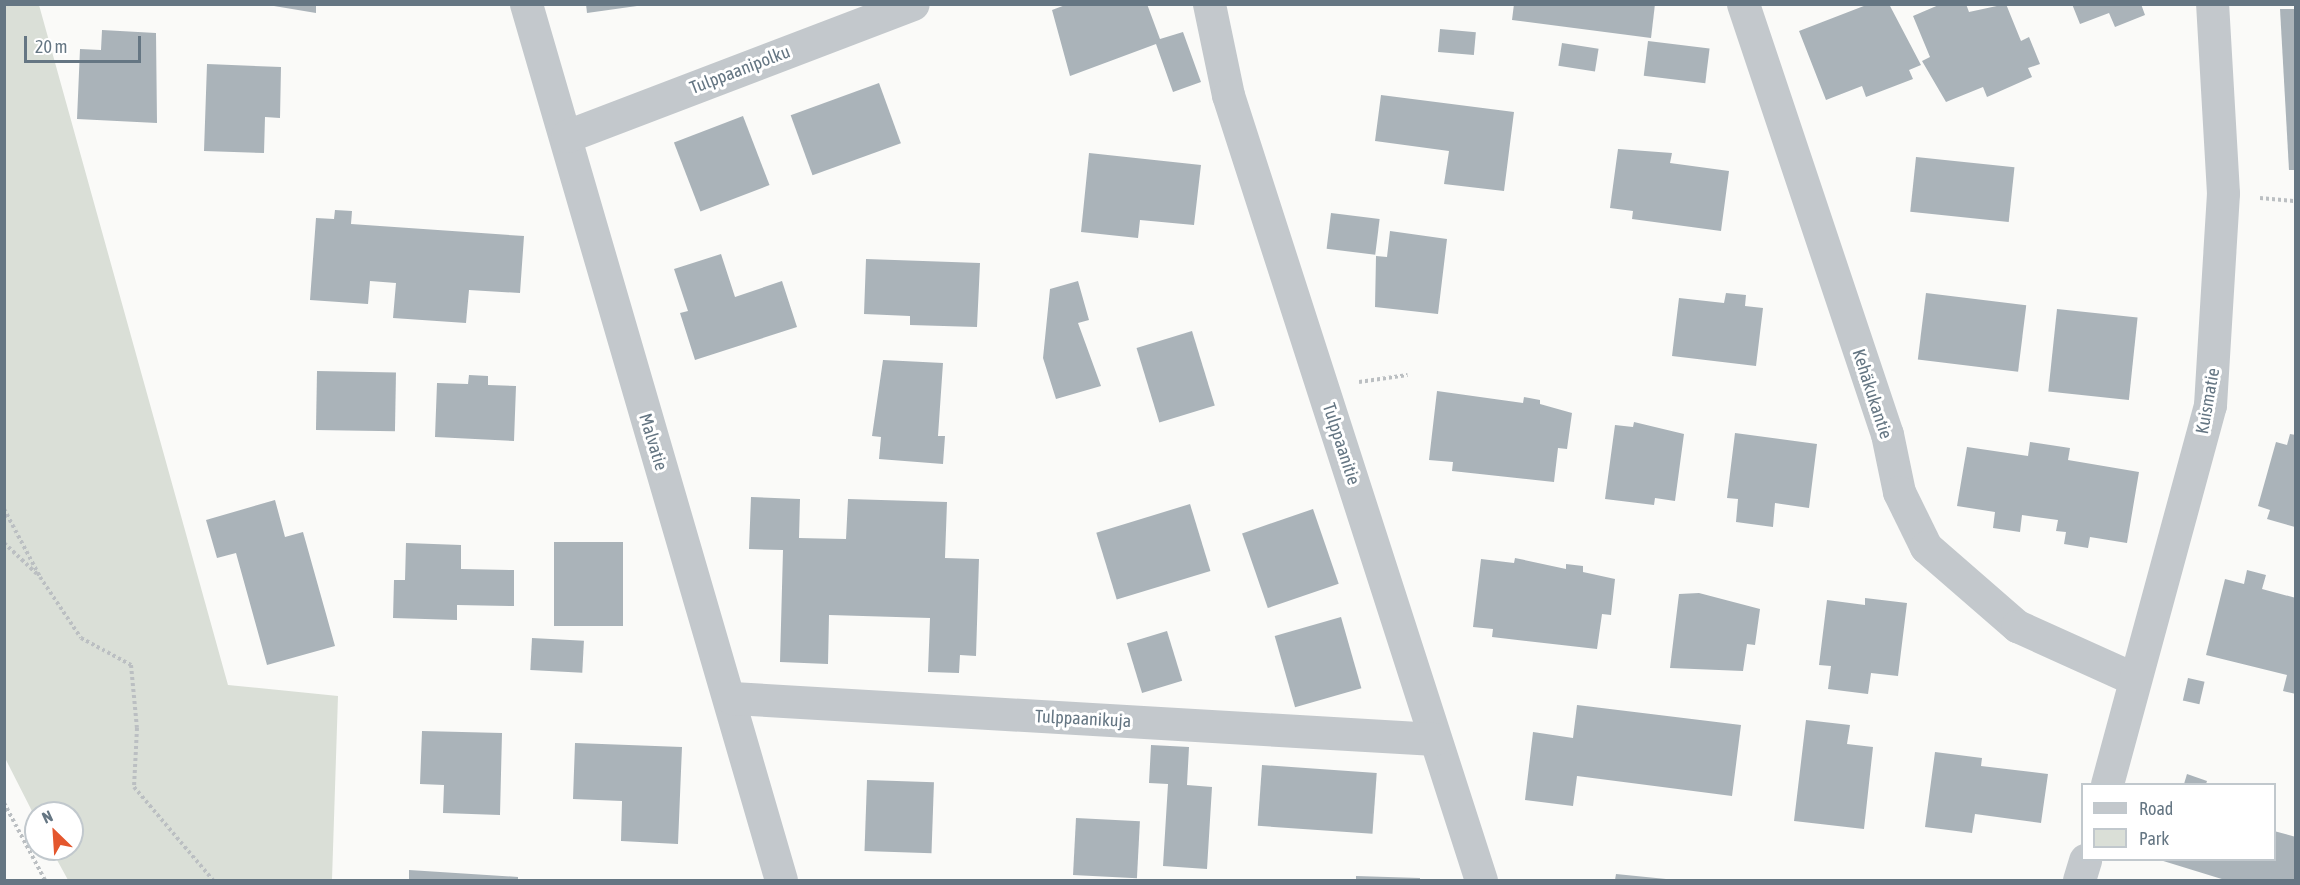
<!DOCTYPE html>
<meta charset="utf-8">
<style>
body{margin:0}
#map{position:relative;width:2300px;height:885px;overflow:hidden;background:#fafaf8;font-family:"Asap Condensed",sans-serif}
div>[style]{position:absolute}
.green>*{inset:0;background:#dadfd7}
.building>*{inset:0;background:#aab3b9;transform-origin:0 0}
.path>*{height:4px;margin-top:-2px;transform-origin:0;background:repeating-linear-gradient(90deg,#bbbfc2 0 3px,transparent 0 6px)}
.minor>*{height:33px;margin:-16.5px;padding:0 16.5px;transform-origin:16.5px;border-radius:16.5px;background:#c3c8cc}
span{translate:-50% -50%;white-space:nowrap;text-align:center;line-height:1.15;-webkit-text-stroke:6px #fff;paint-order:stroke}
.street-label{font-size:18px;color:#657683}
.frame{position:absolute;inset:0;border:6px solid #657683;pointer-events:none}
.legend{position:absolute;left:2081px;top:783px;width:195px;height:78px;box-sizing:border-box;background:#fff;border:2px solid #c1c8cd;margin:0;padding:8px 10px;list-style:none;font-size:18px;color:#657683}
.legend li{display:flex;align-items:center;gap:12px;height:30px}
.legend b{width:30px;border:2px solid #c1c8cd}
.north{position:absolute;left:24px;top:801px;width:60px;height:60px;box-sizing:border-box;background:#fff;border:2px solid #c1c8cd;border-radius:50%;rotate:335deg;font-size:16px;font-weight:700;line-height:24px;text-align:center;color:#657683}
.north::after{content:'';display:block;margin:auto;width:21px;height:27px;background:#e4572e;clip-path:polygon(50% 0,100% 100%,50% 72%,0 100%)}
.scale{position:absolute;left:24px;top:36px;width:117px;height:27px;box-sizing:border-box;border:3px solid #657683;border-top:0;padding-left:8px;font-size:18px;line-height:21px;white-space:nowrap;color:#657683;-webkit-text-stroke:4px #fff;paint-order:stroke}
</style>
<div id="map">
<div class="green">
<div style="clip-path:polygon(39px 5px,228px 685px,338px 696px,332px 880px,68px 880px,51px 849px,72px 849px,72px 813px,36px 813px,36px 819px,5px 758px,4px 5px)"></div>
</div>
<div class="building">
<div style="clip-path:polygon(262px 4px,316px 4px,316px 13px)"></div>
<div style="clip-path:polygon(586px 4px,637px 4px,637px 6px,587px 13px)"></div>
<div style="clip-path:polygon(1068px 4px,1147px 4px,1160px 39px,1183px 32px,1201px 82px,1173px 92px,1156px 44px,1070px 76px,1052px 10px)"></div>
<div style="clip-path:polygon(1514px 4px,1655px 4px,1651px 38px,1512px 20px)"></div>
<div style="clip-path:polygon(1869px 4px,1889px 4px,1921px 65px,1909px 70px,1913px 79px,1866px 97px,1862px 86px,1826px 100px,1799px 31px)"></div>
<div style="clip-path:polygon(1941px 4px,1966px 4px,1969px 12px,2006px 4px,2021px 41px,2029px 37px,2040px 64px,2028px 68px,2032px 77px,1987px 97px,1983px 87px,1946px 102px,1922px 61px,1930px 57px,1913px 16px)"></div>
<div style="clip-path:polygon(2072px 4px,2141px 4px,2145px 15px,2115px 27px,2109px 13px,2080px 24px)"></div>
<div style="clip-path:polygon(2280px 9px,2296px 9px,2296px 170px,2289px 170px)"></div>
<div style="left:1440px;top:29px;width:36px;height:23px;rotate:5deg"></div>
<div style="clip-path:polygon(102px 30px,156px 33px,157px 123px,77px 119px,80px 49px,101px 50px)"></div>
<div style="left:1648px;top:41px;width:62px;height:35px;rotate:7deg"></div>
<div style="left:1562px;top:43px;width:37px;height:23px;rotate:9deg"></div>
<div style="clip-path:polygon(207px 64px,281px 67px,280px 118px,265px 117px,264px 153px,204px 151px)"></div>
<div style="left:879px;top:83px;width:64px;height:94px;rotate:70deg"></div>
<div style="clip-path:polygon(1381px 95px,1514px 112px,1504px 191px,1444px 184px,1449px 151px,1375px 141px)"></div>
<div style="left:743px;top:116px;width:74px;height:74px;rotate:69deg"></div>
<div style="clip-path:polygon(1618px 149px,1672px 153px,1670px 163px,1729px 171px,1721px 231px,1632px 219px,1633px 211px,1610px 208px)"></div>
<div style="clip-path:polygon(1089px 153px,1201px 165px,1194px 225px,1140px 220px,1138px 238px,1081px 232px)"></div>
<div style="left:1916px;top:157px;width:99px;height:55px;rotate:6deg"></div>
<div style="clip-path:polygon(335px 210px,352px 211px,351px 224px,524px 236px,520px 293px,469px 290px,466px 323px,393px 318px,396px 283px,370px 281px,368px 304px,310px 300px,316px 218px,334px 219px)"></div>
<div style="left:1331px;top:213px;width:49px;height:36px;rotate:7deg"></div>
<div style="clip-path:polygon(1390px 231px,1447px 239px,1438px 314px,1375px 307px,1376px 256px,1387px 257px)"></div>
<div style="clip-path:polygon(721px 254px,735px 297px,782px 281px,797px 327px,695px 360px,680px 313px,688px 311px,674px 269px)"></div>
<div style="clip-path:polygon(866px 259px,980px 263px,977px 327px,910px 325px,910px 316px,864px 314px)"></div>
<div style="clip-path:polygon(1078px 281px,1089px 320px,1078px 323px,1101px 386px,1056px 399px,1043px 358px,1050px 289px)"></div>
<div style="clip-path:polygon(1726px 293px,1746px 295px,1745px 306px,1763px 308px,1756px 366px,1672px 356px,1679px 298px,1724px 303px)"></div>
<div style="left:1926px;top:293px;width:101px;height:67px;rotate:7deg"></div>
<div style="left:2057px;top:309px;width:81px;height:83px;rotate:6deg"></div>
<div style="left:1192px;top:331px;width:78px;height:58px;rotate:73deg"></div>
<div style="clip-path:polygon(883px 360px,943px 363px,938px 436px,945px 436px,943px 464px,879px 459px,881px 437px,872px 436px)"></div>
<div style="left:317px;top:371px;width:79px;height:59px;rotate:1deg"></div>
<div style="clip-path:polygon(469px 375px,488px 376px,488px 385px,516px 386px,514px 441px,435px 437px,437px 383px,468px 384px)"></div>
<div style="clip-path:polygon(1437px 391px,1523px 403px,1524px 397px,1540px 400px,1540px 404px,1572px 413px,1567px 449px,1558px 448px,1554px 482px,1452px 471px,1453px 462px,1429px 460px)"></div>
<div style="clip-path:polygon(1634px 422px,1684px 434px,1675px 501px,1655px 498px,1654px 505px,1605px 499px,1615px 425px,1633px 427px)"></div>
<div style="clip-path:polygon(1735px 433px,1817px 444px,1809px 508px,1775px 503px,1773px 527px,1736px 522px,1738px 499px,1727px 498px)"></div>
<div style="clip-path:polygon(2290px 434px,2296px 435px,2295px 527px,2267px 519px,2270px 510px,2258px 506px,2276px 442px,2287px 445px)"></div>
<div style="clip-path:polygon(2030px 442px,2070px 448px,2068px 460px,2139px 472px,2127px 543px,2090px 537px,2088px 548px,2064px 544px,2066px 532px,2056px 531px,2058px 520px,2022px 515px,2020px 532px,1993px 528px,1995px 512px,1957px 506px,1967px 447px,2028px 456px)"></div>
<div style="clip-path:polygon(751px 497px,800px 499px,799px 538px,846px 539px,848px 499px,947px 502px,945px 558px,979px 559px,976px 656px,960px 655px,959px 673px,928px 672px,930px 618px,829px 615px,828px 664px,780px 662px,783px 550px,749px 549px)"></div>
<div style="clip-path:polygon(275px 500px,285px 537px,303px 532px,335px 646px,267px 665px,236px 553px,217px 558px,206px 520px)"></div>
<div style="left:1190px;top:504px;width:70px;height:98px;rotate:73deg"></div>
<div style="left:1313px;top:509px;width:79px;height:75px;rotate:71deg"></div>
<div style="left:554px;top:542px;width:69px;height:84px"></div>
<div style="clip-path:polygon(406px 543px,461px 545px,461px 569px,514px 570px,514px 606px,457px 605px,457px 620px,393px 618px,394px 580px,405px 580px)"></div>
<div style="clip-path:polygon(1515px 558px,1566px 569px,1566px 564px,1583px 566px,1583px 572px,1615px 579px,1611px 615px,1602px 614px,1597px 649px,1492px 637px,1493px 629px,1473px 627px,1481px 559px,1514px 563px)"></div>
<div style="clip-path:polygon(2247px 570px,2266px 575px,2262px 589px,2296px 598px,2296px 694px,2283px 691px,2287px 675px,2206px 655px,2225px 579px,2244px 584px)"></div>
<div style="clip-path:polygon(1699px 593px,1760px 609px,1755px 645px,1747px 644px,1743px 671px,1670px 668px,1679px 594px)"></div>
<div style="clip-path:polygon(1865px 598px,1907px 603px,1898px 676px,1871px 673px,1868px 694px,1828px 689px,1831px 666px,1819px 665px,1827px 600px,1865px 605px)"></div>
<div style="left:1341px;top:617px;width:74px;height:69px;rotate:74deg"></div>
<div style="left:1167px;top:631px;width:52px;height:42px;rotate:73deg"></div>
<div style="left:532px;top:638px;width:52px;height:32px;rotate:3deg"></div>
<div style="left:2188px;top:678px;width:17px;height:23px;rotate:13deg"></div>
<div style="clip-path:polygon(1577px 705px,1741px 725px,1732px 796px,1577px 776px,1573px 806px,1525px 800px,1533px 732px,1573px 738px)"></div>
<div style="clip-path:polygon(1806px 720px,1850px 725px,1847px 744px,1873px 747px,1864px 829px,1794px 821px)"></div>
<div style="clip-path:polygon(422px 731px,502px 733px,500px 815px,443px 813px,444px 785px,420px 784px)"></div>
<div style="clip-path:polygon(575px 743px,682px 747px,678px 844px,621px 841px,622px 801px,573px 799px)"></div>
<div style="clip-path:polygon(1151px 745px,1189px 747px,1187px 785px,1212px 787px,1207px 869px,1163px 866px,1168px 784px,1149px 783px)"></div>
<div style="clip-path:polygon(1935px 752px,1982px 758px,1981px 766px,2048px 774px,2041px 823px,1975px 814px,1972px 833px,1925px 827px)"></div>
<div style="left:1262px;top:765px;width:115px;height:61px;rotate:4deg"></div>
<div style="clip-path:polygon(2187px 774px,2207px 781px,2206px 784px,2184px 784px)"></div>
<div style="left:867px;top:780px;width:67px;height:71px;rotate:2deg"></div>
<div style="left:1076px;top:818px;width:64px;height:57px;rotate:3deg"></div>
<div style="clip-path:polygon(2274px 831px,2296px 837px,2296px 880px,2225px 880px,2160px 860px,2274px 860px)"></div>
<div style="clip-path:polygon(409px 870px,518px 877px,518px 880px,409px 880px)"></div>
<div style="clip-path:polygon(1616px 874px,1666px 879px,1666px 880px,1615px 880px)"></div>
<div style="clip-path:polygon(1356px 876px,1420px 878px,1420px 880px,1356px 880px)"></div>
</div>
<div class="path">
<div style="left:2260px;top:198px;width:36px;rotate:5deg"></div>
<div style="left:1359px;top:382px;width:49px;rotate:-8.1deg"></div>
<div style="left:4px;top:509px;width:77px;rotate:62.1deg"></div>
<div style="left:40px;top:577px;width:73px;rotate:56.1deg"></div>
<div style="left:81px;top:638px;width:57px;rotate:28.4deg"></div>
<div style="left:131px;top:665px;width:63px;rotate:84.6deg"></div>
<div style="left:137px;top:728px;width:59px;rotate:92.9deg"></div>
<div style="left:134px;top:787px;width:122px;rotate:49.7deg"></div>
<div style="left:4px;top:543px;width:45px;rotate:43.2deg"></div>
<div style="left:4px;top:803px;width:87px;rotate:62deg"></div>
</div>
<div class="minor">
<div style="left:526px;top:4px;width:912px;rotate:73.77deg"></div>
<div style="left:1209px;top:4px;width:93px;rotate:78.2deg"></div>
<div style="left:1228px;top:95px;width:825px;rotate:72.14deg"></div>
<div style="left:1743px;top:4px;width:453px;rotate:71.5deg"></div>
<div style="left:1887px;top:434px;width:59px;rotate:78.3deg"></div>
<div style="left:1899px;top:492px;width:61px;rotate:63.9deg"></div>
<div style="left:1926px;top:547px;width:121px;rotate:41deg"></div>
<div style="left:2017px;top:626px;width:126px;rotate:24.3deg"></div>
<div style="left:567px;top:136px;width:370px;rotate:-20.9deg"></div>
<div style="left:732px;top:698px;width:704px;rotate:3.34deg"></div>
<div style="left:2107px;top:784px;width:393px;rotate:-74.8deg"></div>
<div style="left:2210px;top:405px;width:212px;rotate:-86.5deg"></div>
<div style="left:2223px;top:193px;width:189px;rotate:-93.3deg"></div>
<div style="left:2079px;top:880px;width:21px;rotate:-73deg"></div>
</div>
<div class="street-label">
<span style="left:740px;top:70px;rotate:-21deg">Tulppaanipolku</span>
<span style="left:1872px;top:394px;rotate:72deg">Kehäkukantie</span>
<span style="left:2208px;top:401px;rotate:-80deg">Kuismatie</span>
<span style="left:653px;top:442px;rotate:73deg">Malvatie</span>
<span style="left:1341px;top:444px;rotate:72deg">Tulppaanitie</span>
<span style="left:1083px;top:719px;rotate:3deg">Tulppaanikuja</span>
</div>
<div class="frame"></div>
<ul class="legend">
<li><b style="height:8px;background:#c3c8cc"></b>Road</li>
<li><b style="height:16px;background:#dadfd7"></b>Park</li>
</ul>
<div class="north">N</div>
<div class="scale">20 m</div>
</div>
